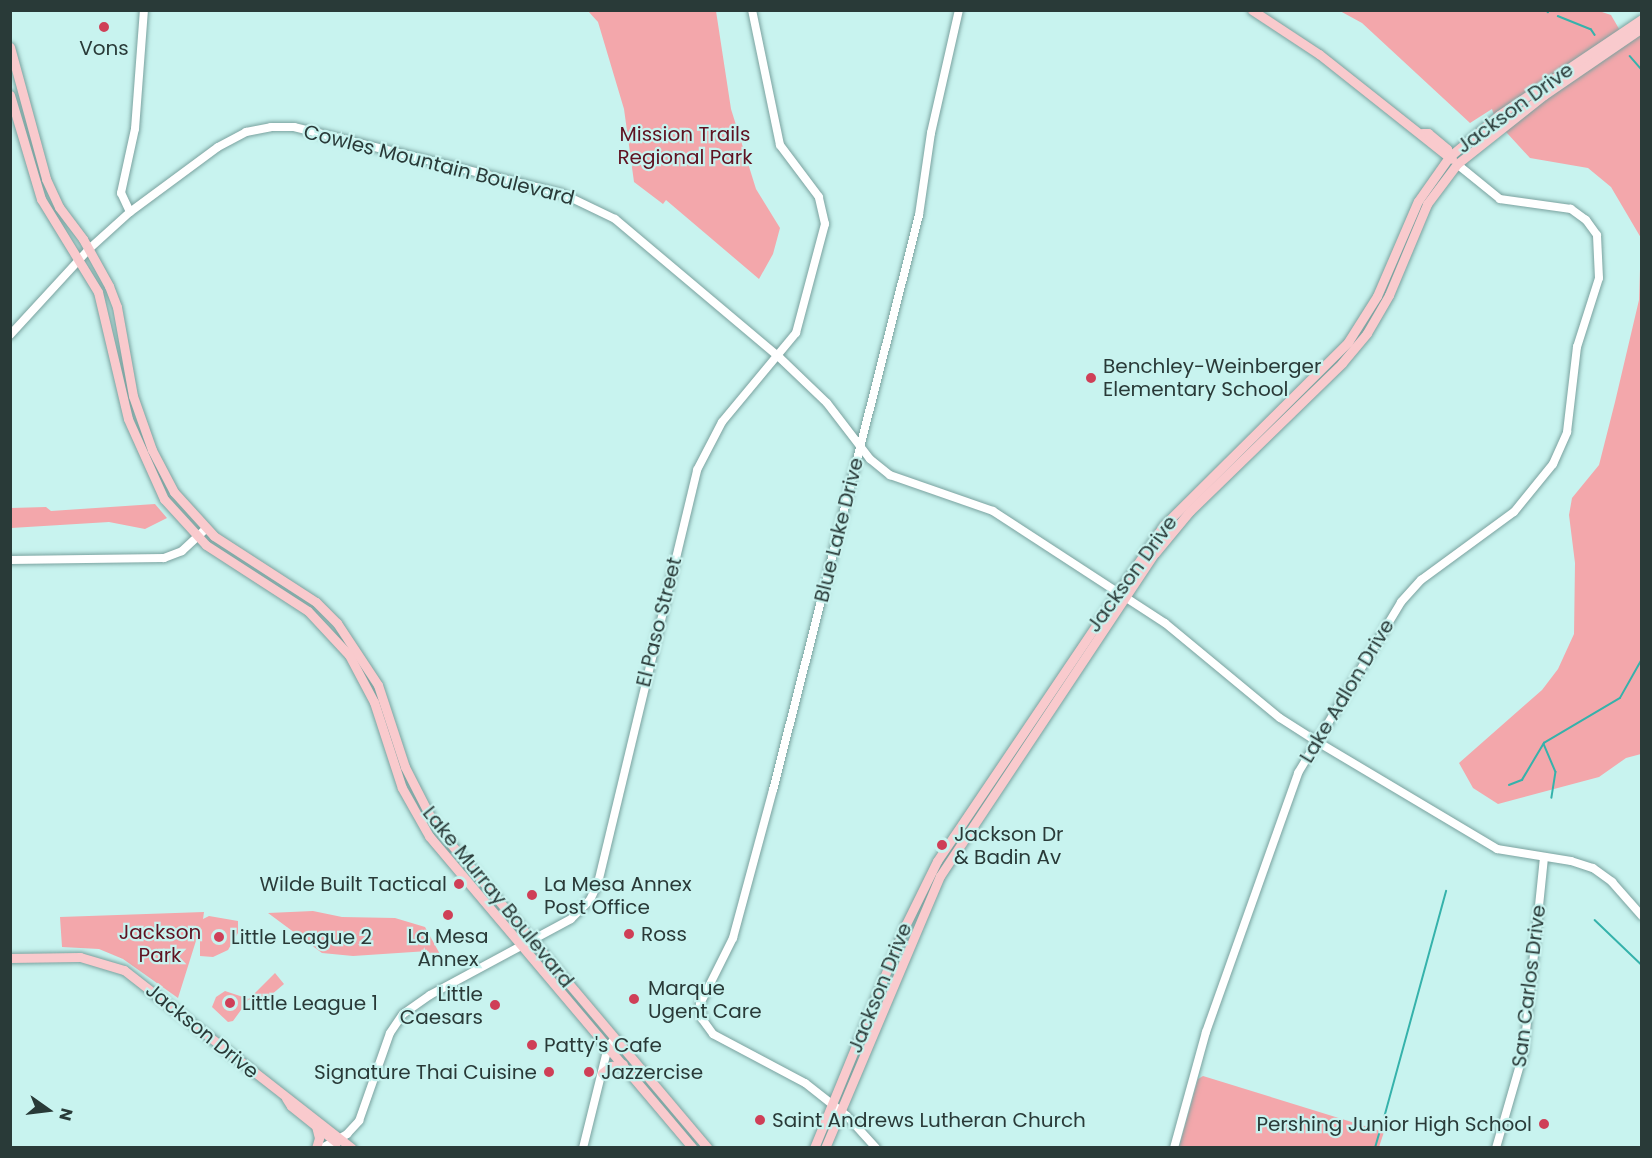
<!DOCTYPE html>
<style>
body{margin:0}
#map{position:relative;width:1652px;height:1158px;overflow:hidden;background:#c8f3ef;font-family:Poppins,sans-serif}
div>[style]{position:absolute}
.green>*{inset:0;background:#f3a7ab}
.stream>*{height:1.5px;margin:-0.75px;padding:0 0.75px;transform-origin:0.75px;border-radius:0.75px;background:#35b2ab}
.roads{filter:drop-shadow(0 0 2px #7aa29f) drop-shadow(0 0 2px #7aa29f)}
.minor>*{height:8px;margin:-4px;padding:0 4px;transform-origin:4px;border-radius:4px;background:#fff}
.major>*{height:9px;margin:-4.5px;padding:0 4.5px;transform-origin:4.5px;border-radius:4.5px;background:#f9cacd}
.dots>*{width:16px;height:16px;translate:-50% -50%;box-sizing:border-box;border:3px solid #c8f3ef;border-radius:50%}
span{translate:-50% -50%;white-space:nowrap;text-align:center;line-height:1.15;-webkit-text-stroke:4.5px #c8f3ef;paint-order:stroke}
.poi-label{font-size:20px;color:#293a38}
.left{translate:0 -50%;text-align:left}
.right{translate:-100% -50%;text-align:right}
.street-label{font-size:20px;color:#293a38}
.park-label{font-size:20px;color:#5f1221}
.frame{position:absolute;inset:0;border:12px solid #293a38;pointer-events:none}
.north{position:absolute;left:18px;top:1080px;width:60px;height:60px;-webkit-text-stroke:4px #c8f3ef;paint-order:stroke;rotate:104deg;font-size:16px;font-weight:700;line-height:24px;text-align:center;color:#293a38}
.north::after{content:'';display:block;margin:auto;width:21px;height:27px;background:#293a38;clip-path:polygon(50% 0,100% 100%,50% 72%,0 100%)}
</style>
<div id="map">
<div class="green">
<div style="clip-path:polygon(588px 11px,716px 11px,731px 109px,756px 189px,780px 228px,773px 254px,759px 279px,666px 200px,663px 204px,634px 182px,624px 109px,598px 22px)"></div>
<div style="clip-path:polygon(1340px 11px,1599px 11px,1611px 15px,1622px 34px,1641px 34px,1641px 754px,1626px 758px,1599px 777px,1498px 804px,1473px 788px,1459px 763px,1542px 690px,1558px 669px,1574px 634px,1575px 563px,1569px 515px,1572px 498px,1599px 465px,1615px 402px,1639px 300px,1641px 238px,1611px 187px,1588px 168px,1530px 158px,1496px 121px,1492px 109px,1470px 123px,1362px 23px)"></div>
<div style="clip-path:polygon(155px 504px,167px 518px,145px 529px,109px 522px,11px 528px,11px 508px,46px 507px,51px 511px)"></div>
<div style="clip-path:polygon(313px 911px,342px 917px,395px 918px,425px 927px,441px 956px,435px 959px,428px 951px,353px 956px,322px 953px,268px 913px)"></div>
<div style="clip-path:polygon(204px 912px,203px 919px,209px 916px,238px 921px,238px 933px,228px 950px,213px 957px,200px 956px,200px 928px,178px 998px,123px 959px,99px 949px,62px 947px,60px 917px)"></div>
<div style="clip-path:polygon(275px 973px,284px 984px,257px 1007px,249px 999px,233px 1021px,228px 1022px,212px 1007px,216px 997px,225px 991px,249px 999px)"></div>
<div style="clip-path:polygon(1203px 1076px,1384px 1132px,1379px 1147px,1179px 1147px,1198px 1079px)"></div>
</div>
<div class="stream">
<div style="left:1546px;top:10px;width:3px;rotate:45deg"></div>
<div style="left:1558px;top:16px;width:35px;rotate:22deg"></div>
<div style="left:1591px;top:29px;width:7px;rotate:56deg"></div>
<div style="left:1630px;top:56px;width:18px;rotate:49deg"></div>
<div style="left:1544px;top:744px;width:30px;rotate:67deg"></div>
<div style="left:1556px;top:772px;width:26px;rotate:99deg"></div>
<div style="left:1509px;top:785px;width:14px;rotate:-21deg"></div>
<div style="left:1522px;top:780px;width:43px;rotate:-59.3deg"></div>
<div style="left:1544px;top:743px;width:88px;rotate:-30.6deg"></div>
<div style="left:1620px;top:698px;width:45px;rotate:-60.6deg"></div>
<div style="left:1595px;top:920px;width:65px;rotate:43.8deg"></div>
<div style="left:1384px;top:1118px;width:235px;rotate:-74.7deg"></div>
<div style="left:1375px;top:1148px;width:22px;rotate:-74deg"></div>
</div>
<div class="roads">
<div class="minor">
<div style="left:130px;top:212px;width:21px;rotate:-115deg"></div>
<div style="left:121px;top:193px;width:66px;rotate:-77.7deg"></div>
<div style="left:135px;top:129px;width:119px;rotate:-85.7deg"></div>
<div style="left:10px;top:335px;width:117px;rotate:-47.4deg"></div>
<div style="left:89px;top:249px;width:55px;rotate:-42.1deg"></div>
<div style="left:130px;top:212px;width:109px;rotate:-36.5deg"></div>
<div style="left:218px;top:147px;width:32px;rotate:-28deg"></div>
<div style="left:246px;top:132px;width:25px;rotate:-11deg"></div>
<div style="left:271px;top:127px;width:23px"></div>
<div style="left:294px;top:127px;width:275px;rotate:13.9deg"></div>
<div style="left:561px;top:193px;width:60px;rotate:25.7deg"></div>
<div style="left:615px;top:219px;width:214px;rotate:40.1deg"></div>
<div style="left:779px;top:357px;width:66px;rotate:43.8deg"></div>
<div style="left:827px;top:403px;width:71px;rotate:52.5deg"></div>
<div style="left:870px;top:459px;width:26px;rotate:39deg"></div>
<div style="left:890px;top:475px;width:109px;rotate:19.3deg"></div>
<div style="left:993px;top:511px;width:205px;rotate:33.1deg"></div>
<div style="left:1165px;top:623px;width:149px;rotate:39.6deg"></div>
<div style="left:1280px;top:718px;width:43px;rotate:32.6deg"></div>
<div style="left:1316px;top:741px;width:211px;rotate:30.8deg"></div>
<div style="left:1497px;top:849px;width:75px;rotate:9.2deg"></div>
<div style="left:1571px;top:861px;width:23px;rotate:18deg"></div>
<div style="left:1593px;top:868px;width:24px;rotate:36deg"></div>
<div style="left:1612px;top:882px;width:45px;rotate:48.6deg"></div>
<div style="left:10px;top:560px;width:154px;rotate:-0.7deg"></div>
<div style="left:164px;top:558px;width:19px;rotate:-21deg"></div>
<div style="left:182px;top:551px;width:33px;rotate:-43deg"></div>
<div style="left:322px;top:1148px;width:29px;rotate:-29deg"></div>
<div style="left:347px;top:1134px;width:18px;rotate:-47deg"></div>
<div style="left:359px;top:1121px;width:93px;rotate:-70.6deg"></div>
<div style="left:390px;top:1033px;width:23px;rotate:-56deg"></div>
<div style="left:403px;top:1014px;width:33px;rotate:-35deg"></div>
<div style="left:430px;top:995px;width:160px;rotate:-28.3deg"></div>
<div style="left:571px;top:919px;width:27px;rotate:-45deg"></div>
<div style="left:590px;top:900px;width:19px;rotate:-65deg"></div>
<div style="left:598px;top:883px;width:425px;rotate:-76.5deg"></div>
<div style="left:697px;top:470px;width:54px;rotate:-62.5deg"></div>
<div style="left:722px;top:422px;width:116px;rotate:-50.3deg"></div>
<div style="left:796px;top:333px;width:113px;rotate:-75.1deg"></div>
<div style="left:825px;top:224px;width:28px;rotate:-103deg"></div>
<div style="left:819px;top:197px;width:65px;rotate:-126.9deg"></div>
<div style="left:780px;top:145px;width:138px;rotate:-101.7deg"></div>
<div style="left:583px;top:1148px;width:104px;rotate:-76.1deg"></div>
<div style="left:608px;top:1047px;width:11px;rotate:-52deg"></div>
<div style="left:876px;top:1148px;width:43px;rotate:-132.2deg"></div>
<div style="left:847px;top:1116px;width:53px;rotate:-141.8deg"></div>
<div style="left:805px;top:1083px;width:104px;rotate:-152deg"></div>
<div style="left:713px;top:1034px;width:19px;rotate:-126deg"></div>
<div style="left:702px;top:1019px;width:15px;rotate:-98deg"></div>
<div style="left:700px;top:1004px;width:74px;rotate:-63.4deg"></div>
<div style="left:733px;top:938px;width:153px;rotate:-74.9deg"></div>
<div style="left:773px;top:790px;width:593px;rotate:-75.75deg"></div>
<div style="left:919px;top:215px;width:83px;rotate:-81.7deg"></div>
<div style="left:931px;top:133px;width:126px;rotate:-77.2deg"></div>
<div style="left:1174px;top:1148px;width:120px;rotate:-74.6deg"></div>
<div style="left:1206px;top:1032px;width:275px;rotate:-70.4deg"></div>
<div style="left:1298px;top:773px;width:200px;rotate:-58.9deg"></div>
<div style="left:1401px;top:602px;width:30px;rotate:-48deg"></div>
<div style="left:1421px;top:580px;width:115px;rotate:-36.2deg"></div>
<div style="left:1514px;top:512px;width:62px;rotate:-50.9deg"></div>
<div style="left:1553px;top:464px;width:35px;rotate:-66deg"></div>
<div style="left:1567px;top:432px;width:86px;rotate:-83.3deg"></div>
<div style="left:1577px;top:347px;width:72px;rotate:-72.3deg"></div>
<div style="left:1599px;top:278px;width:43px;rotate:-92.7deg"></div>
<div style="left:1597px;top:235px;width:19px;rotate:-126deg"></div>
<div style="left:1586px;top:220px;width:19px;rotate:-144deg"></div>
<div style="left:1571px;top:209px;width:72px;rotate:-172deg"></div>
<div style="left:1500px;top:199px;width:55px;rotate:-140.9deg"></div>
<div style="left:1496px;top:1148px;width:101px;rotate:-73.9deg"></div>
<div style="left:1524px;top:1051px;width:194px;rotate:-84.1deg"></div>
</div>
<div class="major">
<div style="left:1252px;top:10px;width:80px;rotate:33.3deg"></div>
<div style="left:1319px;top:54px;width:166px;rotate:38.4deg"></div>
<div style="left:10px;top:47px;width:137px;rotate:74.7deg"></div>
<div style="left:46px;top:179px;width:31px;rotate:65deg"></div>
<div style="left:59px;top:207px;width:40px;rotate:53deg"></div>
<div style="left:83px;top:239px;width:54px;rotate:61deg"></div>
<div style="left:109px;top:286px;width:22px;rotate:69deg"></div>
<div style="left:117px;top:307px;width:90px;rotate:79.8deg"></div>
<div style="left:133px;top:396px;width:57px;rotate:70.6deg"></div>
<div style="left:152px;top:450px;width:47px;rotate:62.4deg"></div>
<div style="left:174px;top:492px;width:59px;rotate:47.7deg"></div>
<div style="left:214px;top:536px;width:121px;rotate:32.9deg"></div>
<div style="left:316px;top:602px;width:30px;rotate:45deg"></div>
<div style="left:337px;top:623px;width:74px;rotate:56.5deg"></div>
<div style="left:378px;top:685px;width:86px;rotate:71.8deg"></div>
<div style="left:405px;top:767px;width:64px;rotate:63deg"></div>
<div style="left:434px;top:824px;width:424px;rotate:49.8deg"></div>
<div style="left:10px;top:95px;width:109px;rotate:73.4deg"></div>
<div style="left:41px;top:199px;width:109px;rotate:58.5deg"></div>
<div style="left:98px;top:292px;width:130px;rotate:76.7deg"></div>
<div style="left:128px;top:419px;width:88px;rotate:65.8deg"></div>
<div style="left:164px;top:499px;width:62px;rotate:47.6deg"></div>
<div style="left:206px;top:545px;width:121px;rotate:32.9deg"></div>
<div style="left:308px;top:611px;width:60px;rotate:47deg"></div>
<div style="left:349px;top:655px;width:53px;rotate:62deg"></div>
<div style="left:374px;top:702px;width:90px;rotate:72deg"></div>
<div style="left:402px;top:788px;width:55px;rotate:60.6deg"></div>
<div style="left:429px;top:836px;width:409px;rotate:49.8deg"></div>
<div style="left:1422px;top:133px;width:6px"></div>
<div style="left:1428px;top:133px;width:25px;rotate:40deg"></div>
<div style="left:1447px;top:149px;width:11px;rotate:63deg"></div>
<div style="left:10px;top:958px;width:70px;rotate:-0.8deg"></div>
<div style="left:80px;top:957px;width:46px;rotate:16.5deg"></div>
<div style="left:124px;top:970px;width:289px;rotate:38deg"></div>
<div style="left:602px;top:1073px;width:11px;rotate:-38deg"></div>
<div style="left:611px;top:1066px;width:12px;rotate:-9deg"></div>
<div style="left:286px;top:1098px;width:9px;rotate:58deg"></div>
<div style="left:291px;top:1106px;width:58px;rotate:38.7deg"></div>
<div style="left:316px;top:1148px;width:10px;rotate:-73deg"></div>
<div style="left:319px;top:1138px;width:12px;rotate:-104deg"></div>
<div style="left:814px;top:1148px;width:242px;rotate:-67.7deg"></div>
<div style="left:906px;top:924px;width:70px;rotate:-63.8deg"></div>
<div style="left:937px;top:861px;width:405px;rotate:-56deg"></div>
<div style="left:1164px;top:525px;width:260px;rotate:-44.8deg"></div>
<div style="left:1348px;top:342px;width:54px;rotate:-57.8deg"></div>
<div style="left:1377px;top:296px;width:103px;rotate:-66.7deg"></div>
<div style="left:1418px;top:201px;width:54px;rotate:-54.8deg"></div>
<div style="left:1449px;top:157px;width:65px;rotate:-40deg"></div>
<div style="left:1499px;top:115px;width:172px;rotate:-33.9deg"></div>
<div style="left:825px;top:1148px;width:295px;rotate:-67.1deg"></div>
<div style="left:940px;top:876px;width:388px;rotate:-56.4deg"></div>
<div style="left:1155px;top:553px;width:55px;rotate:-50.2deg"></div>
<div style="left:1190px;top:511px;width:212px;rotate:-44.2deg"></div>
<div style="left:1342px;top:363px;width:39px;rotate:-50deg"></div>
<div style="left:1367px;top:333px;width:44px;rotate:-59.9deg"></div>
<div style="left:1389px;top:295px;width:99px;rotate:-67.3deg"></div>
<div style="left:1427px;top:204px;width:50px;rotate:-53.1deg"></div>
<div style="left:1457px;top:164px;width:111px;rotate:-38.4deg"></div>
<div style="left:1544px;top:95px;width:119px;rotate:-34.4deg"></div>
</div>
</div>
<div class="dots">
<div style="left:104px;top:27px;background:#cf3f57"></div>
<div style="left:1091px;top:378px;background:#cf3f57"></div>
<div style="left:942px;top:845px;background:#cf3f57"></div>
<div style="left:459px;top:884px;background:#cf3f57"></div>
<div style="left:532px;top:895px;background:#cf3f57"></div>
<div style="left:448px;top:915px;background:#cf3f57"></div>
<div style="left:629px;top:934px;background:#cf3f57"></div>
<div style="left:219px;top:937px;background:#cf3f57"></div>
<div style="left:634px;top:999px;background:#cf3f57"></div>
<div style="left:230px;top:1003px;background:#cf3f57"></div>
<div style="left:495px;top:1005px;background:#cf3f57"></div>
<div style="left:532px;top:1045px;background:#cf3f57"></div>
<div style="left:549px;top:1072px;background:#cf3f57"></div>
<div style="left:589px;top:1072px;background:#cf3f57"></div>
<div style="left:760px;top:1120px;background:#cf3f57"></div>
<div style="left:1544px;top:1124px;background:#cf3f57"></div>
</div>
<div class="poi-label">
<span style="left:104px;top:48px">Vons</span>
<span class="left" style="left:1103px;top:378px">Benchley-Weinberger<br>Elementary School</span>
<span class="left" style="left:954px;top:846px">Jackson Dr<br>&amp; Badin Av</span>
<span class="right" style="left:447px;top:884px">Wilde Built Tactical</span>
<span class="left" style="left:544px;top:896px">La Mesa Annex<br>Post Office</span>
<span class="left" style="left:641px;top:934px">Ross</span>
<span style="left:448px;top:948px">La Mesa<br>Annex</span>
<span class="left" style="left:231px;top:937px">Little League 2</span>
<span class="left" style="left:648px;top:1000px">Marque<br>Ugent Care</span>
<span class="right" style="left:483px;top:1006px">Little<br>Caesars</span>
<span class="left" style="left:242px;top:1003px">Little League 1</span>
<span class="left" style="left:544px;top:1045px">Patty's Cafe</span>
<span class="right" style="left:537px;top:1072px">Signature Thai Cuisine</span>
<span class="left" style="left:601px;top:1072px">Jazzercise</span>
<span class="left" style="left:772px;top:1120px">Saint Andrews Lutheran Church</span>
<span class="right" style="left:1532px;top:1124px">Pershing Junior High School</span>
</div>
<div class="street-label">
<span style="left:1515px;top:108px;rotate:-36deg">Jackson Drive</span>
<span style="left:439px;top:165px;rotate:14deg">Cowles Mountain Boulevard</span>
<span style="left:839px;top:530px;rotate:-76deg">Blue Lake Drive</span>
<span style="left:1132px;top:574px;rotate:-54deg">Jackson Drive</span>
<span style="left:659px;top:622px;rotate:-76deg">El Paso Street</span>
<span style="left:1347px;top:691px;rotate:-59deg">Lake Adlon Drive</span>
<span style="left:498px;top:897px;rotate:51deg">Lake Murray Boulevard</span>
<span style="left:1529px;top:986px;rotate:-83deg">San Carlos Drive</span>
<span style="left:880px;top:988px;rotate:-68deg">Jackson Drive</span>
<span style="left:202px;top:1031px;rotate:39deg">Jackson Drive</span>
</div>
<div class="park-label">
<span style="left:685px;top:146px">Mission Trails<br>Regional Park</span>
<span style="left:160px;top:944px">Jackson<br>Park</span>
</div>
<div class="frame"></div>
<div class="north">N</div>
</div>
